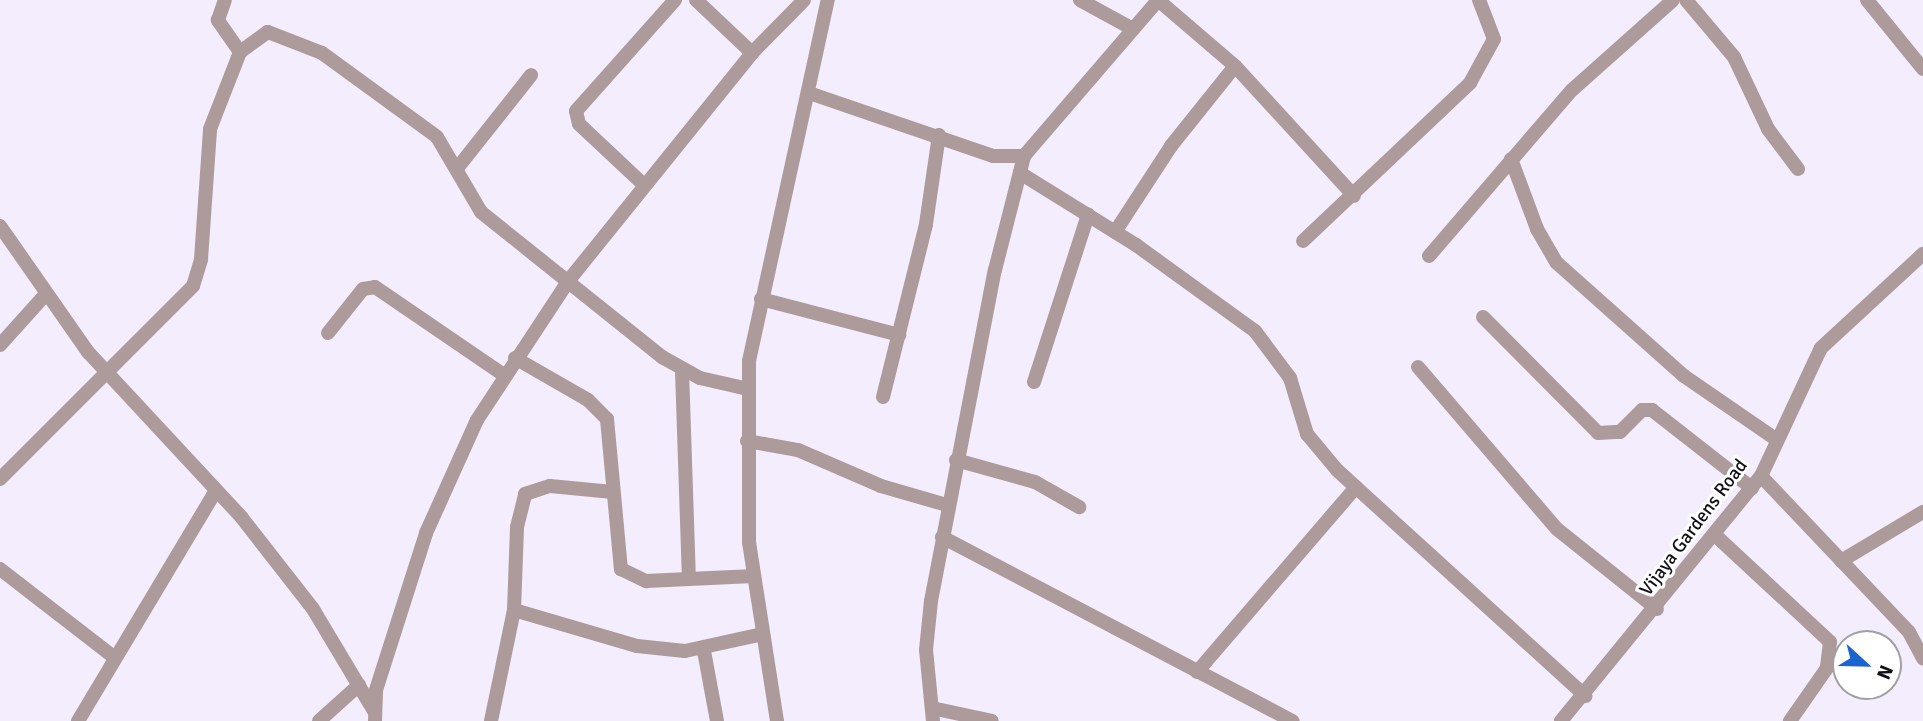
<!DOCTYPE html>
<style>
body{margin:0}
#map{position:relative;width:1923px;height:721px;overflow:hidden;background:#f3edfe;font-family:Signika,sans-serif}
div>[style]{position:absolute}
.street>*{height:14px;margin:-7px;padding:0 7px;transform-origin:7px;border-radius:7px;background:#ad9a9a}
span{translate:-50% -50%;white-space:nowrap;text-align:center;line-height:1.15;-webkit-text-stroke:6px #fff;paint-order:stroke}
.street-label{font-size:19px;color:#121017}
.north{position:absolute;left:1832px;top:630px;width:70px;height:70px;box-sizing:border-box;background:#fff;border:2px solid #a09fa2;border-radius:50%;rotate:112deg;font-size:19px;font-weight:700;line-height:28px;text-align:center;color:#121017}
.north::after{content:'';display:block;margin:auto;width:24px;height:32px;background:#1b63ce;clip-path:polygon(50% 0,100% 100%,50% 72%,0 100%)}
</style>
<div id="map">
<div class="street">
<div style="left:696px;top:0;width:77px;rotate:43.4deg"></div>
<div style="left:1080px;top:0;width:58px;rotate:28.8deg"></div>
<div style="left:1158px;top:0;width:101px;rotate:40.6deg"></div>
<div style="left:1235px;top:66px;width:176px;rotate:47.5deg"></div>
<div style="left:1686px;top:0;width:75px;rotate:49.9deg"></div>
<div style="left:1734px;top:57px;width:80px;rotate:64.7deg"></div>
<div style="left:1768px;top:129px;width:50px;rotate:53.1deg"></div>
<div style="left:1867px;top:0;width:89px;rotate:50.9deg"></div>
<div style="left:240px;top:52px;width:34px;rotate:-36deg"></div>
<div style="left:268px;top:32px;width:58px;rotate:21.3deg"></div>
<div style="left:322px;top:53px;width:142px;rotate:36.1deg"></div>
<div style="left:437px;top:137px;width:87px;rotate:59.6deg"></div>
<div style="left:481px;top:212px;width:232px;rotate:38.7deg"></div>
<div style="left:662px;top:357px;width:43px;rotate:28.9deg"></div>
<div style="left:700px;top:378px;width:49px;rotate:12.9deg"></div>
<div style="left:812px;top:94px;width:191px;rotate:18.9deg"></div>
<div style="left:993px;top:156px;width:31px"></div>
<div style="left:1024px;top:156px;width:206px;rotate:-49.3deg"></div>
<div style="left:1511px;top:159px;width:75px;rotate:69.6deg"></div>
<div style="left:1537px;top:229px;width:39px;rotate:60deg"></div>
<div style="left:1557px;top:263px;width:170px;rotate:41.7deg"></div>
<div style="left:1684px;top:376px;width:113px;rotate:34.5deg"></div>
<div style="left:459px;top:166px;width:116px;rotate:-51.6deg"></div>
<div style="left:1020px;top:173px;width:137px;rotate:31.8deg"></div>
<div style="left:1136px;top:245px;width:147px;rotate:35.9deg"></div>
<div style="left:1255px;top:331px;width:59px;rotate:53.3deg"></div>
<div style="left:1290px;top:378px;width:59px;rotate:73.1deg"></div>
<div style="left:1307px;top:434px;width:47px;rotate:50.2deg"></div>
<div style="left:1337px;top:470px;width:336px;rotate:42.3deg"></div>
<div style="left:644px;top:185px;width:89px;rotate:-136.8deg"></div>
<div style="left:579px;top:124px;width:13px;rotate:-103deg"></div>
<div style="left:576px;top:111px;width:149px;rotate:-48.3deg"></div>
<div style="left:0;top:226px;width:154px;rotate:55.1deg"></div>
<div style="left:88px;top:352px;width:226px;rotate:47.1deg"></div>
<div style="left:242px;top:518px;width:115px;rotate:52deg"></div>
<div style="left:313px;top:609px;width:119px;rotate:59.1deg"></div>
<div style="left:1115px;top:232px;width:103px;rotate:-56.9deg"></div>
<div style="left:1171px;top:146px;width:102px;rotate:-51.3deg"></div>
<div style="left:1303px;top:241px;width:230px;rotate:-43.4deg"></div>
<div style="left:1470px;top:83px;width:50px;rotate:-61.4deg"></div>
<div style="left:1494px;top:39px;width:42px;rotate:-111deg"></div>
<div style="left:1429px;top:256px;width:219px;rotate:-49.3deg"></div>
<div style="left:1572px;top:90px;width:135px;rotate:-41.7deg"></div>
<div style="left:761px;top:299px;width:143px;rotate:14.6deg"></div>
<div style="left:1483px;top:317px;width:163px;rotate:45.2deg"></div>
<div style="left:1598px;top:433px;width:22px;rotate:-3deg"></div>
<div style="left:1620px;top:432px;width:31px;rotate:-45deg"></div>
<div style="left:1642px;top:410px;width:10px"></div>
<div style="left:1652px;top:410px;width:127px;rotate:38deg"></div>
<div style="left:328px;top:333px;width:56px;rotate:-51.5deg"></div>
<div style="left:363px;top:289px;width:12px;rotate:-9deg"></div>
<div style="left:375px;top:287px;width:156px;rotate:34.3deg"></div>
<div style="left:0;top:345px;width:67px;rotate:-48deg"></div>
<div style="left:515px;top:358px;width:84px;rotate:29.9deg"></div>
<div style="left:588px;top:400px;width:27px;rotate:45deg"></div>
<div style="left:607px;top:419px;width:151px;rotate:84.7deg"></div>
<div style="left:621px;top:569px;width:28px;rotate:26deg"></div>
<div style="left:646px;top:581px;width:108px;rotate:-2.7deg"></div>
<div style="left:1418px;top:367px;width:213px;rotate:49.4deg"></div>
<div style="left:1557px;top:529px;width:128px;rotate:38.7deg"></div>
<div style="left:682px;top:370px;width:209px;rotate:88.1deg"></div>
<div style="left:1034px;top:382px;width:176px;rotate:-72.1deg"></div>
<div style="left:883px;top:397px;width:178px;rotate:-76deg"></div>
<div style="left:926px;top:224px;width:90px;rotate:-81.7deg"></div>
<div style="left:747px;top:441px;width:52px;rotate:10deg"></div>
<div style="left:798px;top:450px;width:90px;rotate:23.4deg"></div>
<div style="left:881px;top:486px;width:69px;rotate:16.1deg"></div>
<div style="left:956px;top:460px;width:82px;rotate:15.6deg"></div>
<div style="left:1035px;top:482px;width:51px;rotate:29.6deg"></div>
<div style="left:1761px;top:476px;width:215px;rotate:46.5deg"></div>
<div style="left:1909px;top:632px;width:30px;rotate:62deg"></div>
<div style="left:0;top:479px;width:273px;rotate:-45deg"></div>
<div style="left:193px;top:286px;width:28px;rotate:-73deg"></div>
<div style="left:201px;top:259px;width:130px;rotate:-86deg"></div>
<div style="left:210px;top:129px;width:83px;rotate:-68.7deg"></div>
<div style="left:240px;top:52px;width:39px;rotate:-125deg"></div>
<div style="left:218px;top:20px;width:21px;rotate:-71deg"></div>
<div style="left:1715px;top:535px;width:157px;rotate:42.9deg"></div>
<div style="left:1830px;top:642px;width:26px;rotate:97deg"></div>
<div style="left:1827px;top:668px;width:65px;rotate:124.9deg"></div>
<div style="left:942px;top:537px;width:396px;rotate:27.7deg"></div>
<div style="left:1841px;top:561px;width:96px;rotate:-30.9deg"></div>
<div style="left:0;top:569px;width:145px;rotate:37.7deg"></div>
<div style="left:514px;top:610px;width:128px;rotate:16.3deg"></div>
<div style="left:637px;top:646px;width:48px;rotate:5.9deg"></div>
<div style="left:685px;top:651px;width:80px;rotate:-12.3deg"></div>
<div style="left:704px;top:651px;width:71px;rotate:79.5deg"></div>
<div style="left:1197px;top:672px;width:244px;rotate:-49.3deg"></div>
<div style="left:932px;top:708px;width:61px;rotate:12.2deg"></div>
<div style="left:78px;top:721px;width:267px;rotate:-59.1deg"></div>
<div style="left:319px;top:721px;width:54px;rotate:-42deg"></div>
<div style="left:375px;top:721px;width:31px;rotate:-88deg"></div>
<div style="left:376px;top:690px;width:165px;rotate:-72.3deg"></div>
<div style="left:426px;top:533px;width:124px;rotate:-65.7deg"></div>
<div style="left:477px;top:420px;width:168px;rotate:-56.7deg"></div>
<div style="left:569px;top:280px;width:292px;rotate:-51.1deg"></div>
<div style="left:752px;top:53px;width:74px;rotate:-45.5deg"></div>
<div style="left:491px;top:721px;width:113px;rotate:-78.3deg"></div>
<div style="left:514px;top:610px;width:83px;rotate:-87.9deg"></div>
<div style="left:517px;top:527px;width:34px;rotate:-76deg"></div>
<div style="left:525px;top:494px;width:26px;rotate:-18deg"></div>
<div style="left:550px;top:486px;width:63px;rotate:5.4deg"></div>
<div style="left:777px;top:721px;width:181px;rotate:-98.9deg"></div>
<div style="left:749px;top:542px;width:181px;rotate:-90deg"></div>
<div style="left:749px;top:361px;width:370px;rotate:-77.7deg"></div>
<div style="left:933px;top:721px;width:71px;rotate:-95.6deg"></div>
<div style="left:926px;top:650px;width:49px;rotate:-84.2deg"></div>
<div style="left:931px;top:601px;width:337px;rotate:-79.1deg"></div>
<div style="left:995px;top:270px;width:118px;rotate:-75.7deg"></div>
<div style="left:1561px;top:721px;width:316px;rotate:-50.8deg"></div>
<div style="left:1761px;top:476px;width:141px;rotate:-64.9deg"></div>
<div style="left:1821px;top:348px;width:139px;rotate:-42.7deg"></div>
</div>
<div class="street-label">
<span style="left:1694px;top:528px;rotate:-53deg">Vijaya Gardens Road</span>
</div>
<div class="north">N</div>
</div>
